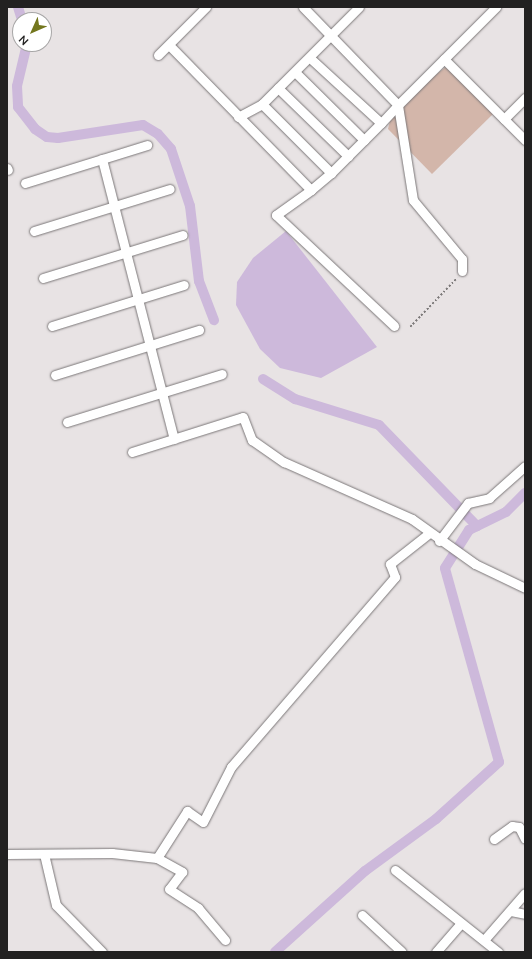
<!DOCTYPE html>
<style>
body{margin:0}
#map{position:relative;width:532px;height:959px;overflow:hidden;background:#e8e3e4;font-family:"Nunito Sans",sans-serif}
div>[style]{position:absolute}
.green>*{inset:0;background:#d3b6aa}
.water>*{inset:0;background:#cdb9db}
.canal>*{height:10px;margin:-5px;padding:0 5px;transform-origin:5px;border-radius:5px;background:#cdb9db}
.path>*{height:1.5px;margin-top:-0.75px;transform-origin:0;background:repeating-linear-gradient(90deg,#7d7a7a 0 2px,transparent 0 4px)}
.roads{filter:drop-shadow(0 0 1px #7b7778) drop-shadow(0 0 1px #7b7778)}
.minor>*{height:9px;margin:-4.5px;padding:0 4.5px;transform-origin:4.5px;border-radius:4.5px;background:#fff}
span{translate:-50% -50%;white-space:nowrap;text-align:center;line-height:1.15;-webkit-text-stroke:4px #fff;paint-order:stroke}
.frame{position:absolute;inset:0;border:8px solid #222121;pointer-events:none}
.north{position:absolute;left:12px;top:12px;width:40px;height:40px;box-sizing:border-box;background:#fff;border:1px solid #a7a6a6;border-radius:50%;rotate:225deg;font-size:11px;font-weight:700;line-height:16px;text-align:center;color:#222121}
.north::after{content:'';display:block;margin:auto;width:14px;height:18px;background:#73761d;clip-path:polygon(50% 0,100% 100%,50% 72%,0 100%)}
</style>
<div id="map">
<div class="green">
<div style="clip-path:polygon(446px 67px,493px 114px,432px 174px,388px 129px,390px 121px,422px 85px)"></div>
</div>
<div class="water">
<div style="clip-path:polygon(286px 231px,377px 347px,321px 378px,280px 368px,260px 349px,236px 305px,237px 282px,253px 258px)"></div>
</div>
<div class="canal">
<div style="left:18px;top:7px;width:14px;rotate:73deg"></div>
<div style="left:27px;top:44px;width:43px;rotate:103.4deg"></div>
<div style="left:17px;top:86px;width:21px;rotate:87deg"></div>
<div style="left:18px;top:107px;width:28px;rotate:52deg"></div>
<div style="left:35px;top:129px;width:14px;rotate:34deg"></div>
<div style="left:47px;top:137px;width:11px;rotate:5deg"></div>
<div style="left:58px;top:138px;width:86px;rotate:-8.7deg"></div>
<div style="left:143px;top:125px;width:17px;rotate:31deg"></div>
<div style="left:158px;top:134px;width:20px;rotate:49deg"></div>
<div style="left:171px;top:149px;width:60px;rotate:71.6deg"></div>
<div style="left:190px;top:206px;width:76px;rotate:83.2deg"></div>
<div style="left:199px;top:281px;width:42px;rotate:69deg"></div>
<div style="left:263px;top:379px;width:38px;rotate:32deg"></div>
<div style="left:295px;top:399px;width:88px;rotate:17.2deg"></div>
<div style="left:379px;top:425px;width:141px;rotate:45.9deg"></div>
<div style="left:275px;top:952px;width:121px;rotate:-42deg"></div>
<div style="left:365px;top:871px;width:88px;rotate:-36.2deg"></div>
<div style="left:436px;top:819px;width:85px;rotate:-42.1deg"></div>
<div style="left:499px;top:762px;width:201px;rotate:-105.6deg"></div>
<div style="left:445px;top:568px;width:45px;rotate:-57.7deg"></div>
<div style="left:469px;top:530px;width:41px;rotate:-25.9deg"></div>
<div style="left:506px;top:512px;width:27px;rotate:-45deg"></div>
</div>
<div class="path">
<div style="left:410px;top:327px;width:68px;rotate:-46.2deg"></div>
</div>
<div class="roads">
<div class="minor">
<div style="left:303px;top:7px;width:136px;rotate:45.9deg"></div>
<div style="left:398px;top:105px;width:25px;rotate:133deg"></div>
<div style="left:169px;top:45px;width:203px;rotate:45.6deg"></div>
<div style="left:311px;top:190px;width:43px;rotate:144.5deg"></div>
<div style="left:276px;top:215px;width:162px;rotate:43.2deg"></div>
<div style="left:158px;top:55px;width:68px;rotate:-45deg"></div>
<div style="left:310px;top:58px;width:96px;rotate:42.5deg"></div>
<div style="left:381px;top:123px;width:24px;rotate:135deg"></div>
<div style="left:444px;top:59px;width:115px;rotate:45deg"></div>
<div style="left:295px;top:72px;width:97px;rotate:44.6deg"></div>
<div style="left:364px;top:140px;width:23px;rotate:135deg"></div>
<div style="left:278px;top:88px;width:98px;rotate:44.2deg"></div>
<div style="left:348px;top:156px;width:24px;rotate:135deg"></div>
<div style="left:262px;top:104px;width:98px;rotate:45deg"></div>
<div style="left:331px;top:173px;width:26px;rotate:140deg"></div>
<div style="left:238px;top:117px;width:27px;rotate:-28deg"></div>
<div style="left:262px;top:104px;width:137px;rotate:-45deg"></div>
<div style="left:504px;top:119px;width:30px;rotate:-45deg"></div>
<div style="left:102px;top:159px;width:289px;rotate:75.6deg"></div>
<div style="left:7px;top:168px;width:2px;rotate:63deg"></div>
<div style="left:25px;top:183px;width:128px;rotate:-17.3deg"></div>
<div style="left:34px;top:231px;width:142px;rotate:-17.2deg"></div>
<div style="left:462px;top:271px;width:12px;rotate:-90deg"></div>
<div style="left:462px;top:259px;width:77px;rotate:-129.7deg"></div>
<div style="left:413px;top:200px;width:96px;rotate:-99deg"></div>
<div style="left:398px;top:105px;width:139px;rotate:-45deg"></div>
<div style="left:43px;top:278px;width:146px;rotate:-17.1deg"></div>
<div style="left:52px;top:326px;width:138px;rotate:-17.3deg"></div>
<div style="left:55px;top:375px;width:151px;rotate:-17.4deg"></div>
<div style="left:67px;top:422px;width:162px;rotate:-17.2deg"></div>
<div style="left:132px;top:452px;width:116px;rotate:-17.5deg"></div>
<div style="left:243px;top:417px;width:25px;rotate:69deg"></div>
<div style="left:252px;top:440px;width:39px;rotate:35deg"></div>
<div style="left:284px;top:462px;width:140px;rotate:24deg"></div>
<div style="left:412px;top:519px;width:77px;rotate:35.5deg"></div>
<div style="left:475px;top:564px;width:55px;rotate:25.6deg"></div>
<div style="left:439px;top:541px;width:48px;rotate:-52.7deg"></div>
<div style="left:468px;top:503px;width:22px;rotate:-13deg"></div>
<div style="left:489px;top:498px;width:48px;rotate:-41.6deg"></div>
<div style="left:494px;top:839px;width:22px;rotate:-36deg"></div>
<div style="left:512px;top:826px;width:7px;rotate:8deg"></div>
<div style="left:519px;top:827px;width:13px;rotate:63deg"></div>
<div style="left:7px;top:854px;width:105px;rotate:-0.5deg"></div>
<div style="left:112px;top:853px;width:45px;rotate:6.3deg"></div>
<div style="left:157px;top:858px;width:56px;rotate:-57.4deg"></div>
<div style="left:187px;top:811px;width:19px;rotate:35deg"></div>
<div style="left:203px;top:822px;width:62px;rotate:-63deg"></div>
<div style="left:231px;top:767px;width:251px;rotate:-49.2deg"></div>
<div style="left:395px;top:577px;width:14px;rotate:-111deg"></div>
<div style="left:390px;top:564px;width:48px;rotate:-38.3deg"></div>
<div style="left:44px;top:854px;width:52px;rotate:76.8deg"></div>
<div style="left:56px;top:905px;width:66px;rotate:45.6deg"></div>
<div style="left:157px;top:858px;width:29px;rotate:29deg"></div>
<div style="left:182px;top:872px;width:21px;rotate:127deg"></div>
<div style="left:169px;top:889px;width:35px;rotate:33deg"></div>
<div style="left:198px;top:908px;width:42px;rotate:49.8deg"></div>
<div style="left:395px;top:870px;width:132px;rotate:38.5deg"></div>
<div style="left:511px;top:911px;width:14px;rotate:12deg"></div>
<div style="left:362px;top:915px;width:54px;rotate:42.8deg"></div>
<div style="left:484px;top:940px;width:62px;rotate:-48.9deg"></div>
<div style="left:436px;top:952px;width:38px;rotate:-49deg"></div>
</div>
</div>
<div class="frame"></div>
<div class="north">N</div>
</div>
